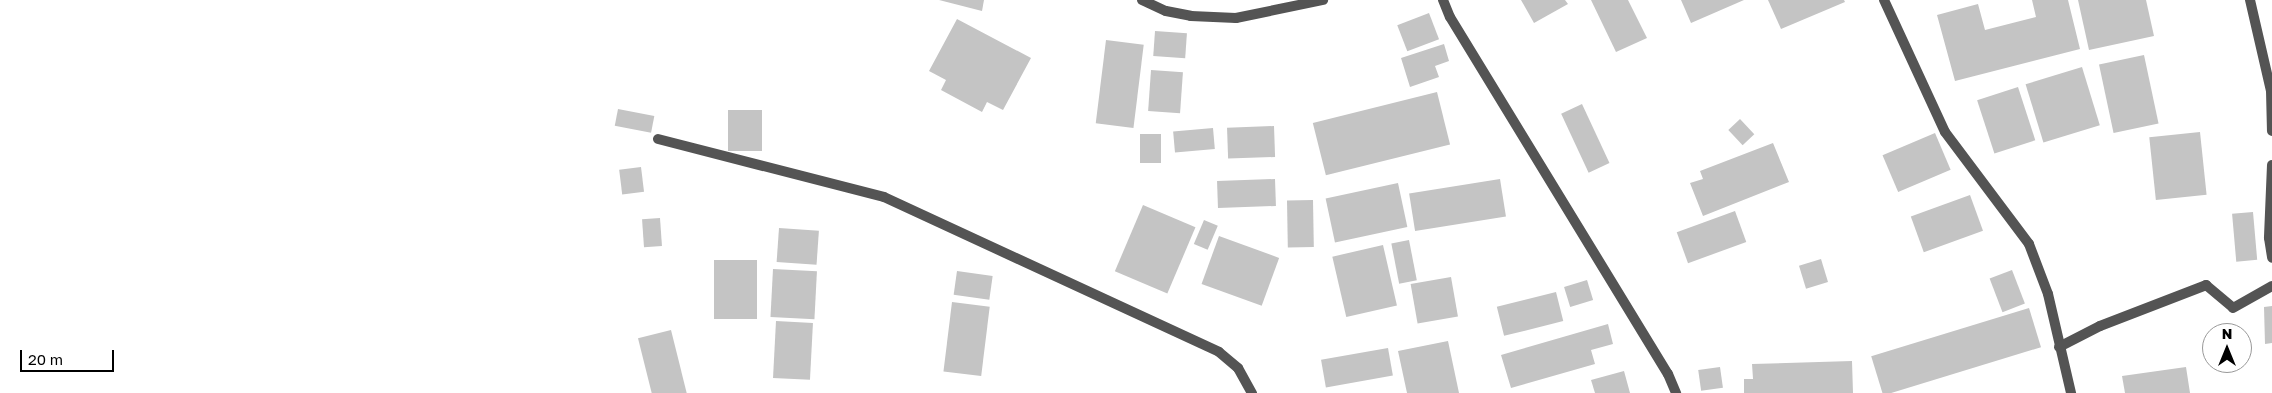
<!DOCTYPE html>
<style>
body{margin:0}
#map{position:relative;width:2272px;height:393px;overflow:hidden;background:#fff;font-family:"Golos Text",sans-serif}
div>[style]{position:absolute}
.building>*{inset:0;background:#c4c4c4;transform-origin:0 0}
.street>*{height:10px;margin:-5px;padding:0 5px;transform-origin:5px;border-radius:5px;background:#545454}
span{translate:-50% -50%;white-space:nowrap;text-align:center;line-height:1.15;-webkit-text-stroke:4.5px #fff;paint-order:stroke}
.north{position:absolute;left:2202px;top:323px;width:50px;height:50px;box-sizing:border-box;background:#fff;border:1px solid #999;border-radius:50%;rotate:0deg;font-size:14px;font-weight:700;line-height:20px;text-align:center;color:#000}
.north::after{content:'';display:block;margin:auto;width:18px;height:22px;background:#000;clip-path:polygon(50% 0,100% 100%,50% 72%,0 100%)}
.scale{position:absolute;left:20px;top:350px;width:94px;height:22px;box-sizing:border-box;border:2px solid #000;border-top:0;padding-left:6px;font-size:15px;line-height:18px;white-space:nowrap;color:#000;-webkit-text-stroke:4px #fff;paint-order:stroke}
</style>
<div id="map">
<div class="building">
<div style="clip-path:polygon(939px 0,984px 0,982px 11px)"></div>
<div style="clip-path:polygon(1521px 0,1565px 0,1568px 4px,1534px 23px)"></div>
<div style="clip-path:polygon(1591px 0,1628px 0,1647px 38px,1616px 52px)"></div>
<div style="clip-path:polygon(1681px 0,1744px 0,1691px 23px)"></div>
<div style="clip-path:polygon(1768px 0,1844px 0,1845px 2px,1781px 29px)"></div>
<div style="clip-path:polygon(2032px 0,2068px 0,2080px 49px,1955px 81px,1937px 15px,1978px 4px,1985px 30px,2036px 17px)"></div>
<div style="clip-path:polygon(2078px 0,2146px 0,2154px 36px,2089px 50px)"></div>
<div style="left:1429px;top:13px;width:28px;height:34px;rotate:69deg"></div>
<div style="clip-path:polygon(957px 19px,1031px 58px,1003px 110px,987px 102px,982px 112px,941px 90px,946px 80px,929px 71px)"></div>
<div style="left:1155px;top:31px;width:32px;height:25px;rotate:4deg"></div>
<div style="left:1106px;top:40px;width:38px;height:84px;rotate:7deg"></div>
<div style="clip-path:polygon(1444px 44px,1449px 61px,1435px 66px,1439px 77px,1410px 87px,1401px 58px)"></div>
<div style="left:2144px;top:55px;width:70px;height:46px;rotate:78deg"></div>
<div style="left:2082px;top:67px;width:61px;height:59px;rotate:73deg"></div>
<div style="left:1151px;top:70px;width:32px;height:41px;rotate:4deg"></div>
<div style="left:2018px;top:87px;width:56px;height:43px;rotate:72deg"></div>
<div style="left:1437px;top:92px;width:54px;height:128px;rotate:76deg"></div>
<div style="left:1582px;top:104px;width:65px;height:23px;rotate:65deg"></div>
<div style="left:618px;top:109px;width:37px;height:17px;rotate:11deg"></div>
<div style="left:728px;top:110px;width:34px;height:41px"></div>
<div style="left:1740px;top:119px;width:21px;height:16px;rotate:47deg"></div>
<div style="left:1274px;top:126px;width:31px;height:47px;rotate:88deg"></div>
<div style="left:1213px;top:128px;width:21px;height:40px;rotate:85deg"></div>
<div style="left:2200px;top:132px;width:63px;height:51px;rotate:84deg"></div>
<div style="left:1935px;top:133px;width:40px;height:57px;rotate:67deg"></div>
<div style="left:1140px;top:134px;width:21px;height:29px"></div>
<div style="clip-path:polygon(1773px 143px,1789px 182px,1703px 216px,1690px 183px,1703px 179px,1700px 171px)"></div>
<div style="left:641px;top:167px;width:25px;height:22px;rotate:83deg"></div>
<div style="left:1275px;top:179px;width:27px;height:58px;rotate:88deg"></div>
<div style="left:1500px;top:179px;width:38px;height:92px;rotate:81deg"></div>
<div style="left:1398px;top:183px;width:45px;height:74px;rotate:78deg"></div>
<div style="left:1970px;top:195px;width:38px;height:63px;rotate:70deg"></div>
<div style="left:1313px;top:200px;width:47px;height:26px;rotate:89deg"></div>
<div style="left:1143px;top:205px;width:57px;height:72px;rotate:23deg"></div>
<div style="left:1735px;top:211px;width:33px;height:62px;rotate:70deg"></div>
<div style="left:2253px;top:212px;width:48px;height:21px;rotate:85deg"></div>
<div style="left:660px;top:218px;width:28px;height:18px;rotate:86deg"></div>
<div style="left:1204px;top:220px;width:15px;height:26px;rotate:23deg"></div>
<div style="left:779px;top:228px;width:40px;height:34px;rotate:4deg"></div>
<div style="left:1219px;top:236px;width:64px;height:51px;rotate:20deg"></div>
<div style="left:1409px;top:240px;width:41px;height:18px;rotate:79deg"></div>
<div style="left:1383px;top:245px;width:62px;height:52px;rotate:77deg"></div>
<div style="left:1821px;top:259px;width:24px;height:23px;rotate:73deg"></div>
<div style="left:714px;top:260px;width:43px;height:59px"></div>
<div style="left:773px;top:269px;width:44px;height:48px;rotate:3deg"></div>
<div style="left:2012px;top:270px;width:36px;height:24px;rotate:69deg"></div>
<div style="left:957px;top:271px;width:36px;height:24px;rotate:8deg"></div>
<div style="left:1451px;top:277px;width:40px;height:41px;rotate:80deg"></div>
<div style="left:1587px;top:280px;width:21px;height:24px;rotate:73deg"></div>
<div style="left:1556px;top:292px;width:30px;height:61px;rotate:76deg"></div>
<div style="left:952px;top:302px;width:38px;height:70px;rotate:7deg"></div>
<div style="clip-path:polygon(2272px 306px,2272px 343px,2265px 344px,2264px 307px)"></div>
<div style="left:2029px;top:308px;width:41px;height:165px;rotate:73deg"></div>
<div style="left:776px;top:321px;width:37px;height:57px;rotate:3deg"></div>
<div style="clip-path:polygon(1608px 324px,1613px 344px,1591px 350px,1595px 364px,1511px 388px,1501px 355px)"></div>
<div style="left:671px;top:330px;width:65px;height:34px;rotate:76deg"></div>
<div style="clip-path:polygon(1448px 341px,1459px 393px,1407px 393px,1398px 351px)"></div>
<div style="left:1388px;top:348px;width:28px;height:68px;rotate:80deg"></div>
<div style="clip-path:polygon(1852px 361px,1853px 393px,1744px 393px,1744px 379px,1753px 379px,1752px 364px)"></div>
<div style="left:1720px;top:367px;width:21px;height:22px;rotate:82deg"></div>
<div style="clip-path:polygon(2186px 367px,2190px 393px,2125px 393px,2122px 376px)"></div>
<div style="clip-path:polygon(1624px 371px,1630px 393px,1595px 393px,1591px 380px)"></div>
</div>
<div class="street">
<div style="left:1142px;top:0;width:26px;rotate:25deg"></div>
<div style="left:1166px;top:11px;width:25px;rotate:11deg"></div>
<div style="left:1191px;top:16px;width:45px;rotate:2.5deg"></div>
<div style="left:1236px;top:18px;width:89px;rotate:-11.7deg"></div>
<div style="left:1443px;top:0;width:18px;rotate:68deg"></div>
<div style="left:1450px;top:17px;width:418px;rotate:58.6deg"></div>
<div style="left:1668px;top:374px;width:21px;rotate:67deg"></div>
<div style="left:1884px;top:0;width:145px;rotate:65.2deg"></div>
<div style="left:1945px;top:132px;width:140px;rotate:53.1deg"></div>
<div style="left:2029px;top:244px;width:53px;rotate:69.2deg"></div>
<div style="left:2048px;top:294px;width:102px;rotate:76.9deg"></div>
<div style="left:2250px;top:0;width:93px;rotate:77deg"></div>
<div style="left:2271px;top:91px;width:40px;rotate:88.6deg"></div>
<div style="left:658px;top:139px;width:233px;rotate:14.4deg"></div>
<div style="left:884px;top:197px;width:369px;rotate:24.8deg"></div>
<div style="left:1219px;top:352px;width:25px;rotate:40deg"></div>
<div style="left:1238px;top:368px;width:29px;rotate:61deg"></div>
<div style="left:2272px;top:165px;width:73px;rotate:92.4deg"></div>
<div style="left:2269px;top:238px;width:20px;rotate:81deg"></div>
<div style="left:2059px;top:347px;width:46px;rotate:-27.1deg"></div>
<div style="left:2100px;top:326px;width:114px;rotate:-21.1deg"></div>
<div style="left:2206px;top:285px;width:35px;rotate:40deg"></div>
<div style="left:2233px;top:308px;width:45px;rotate:-29.4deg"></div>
</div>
<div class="north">N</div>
<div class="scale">20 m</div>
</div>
